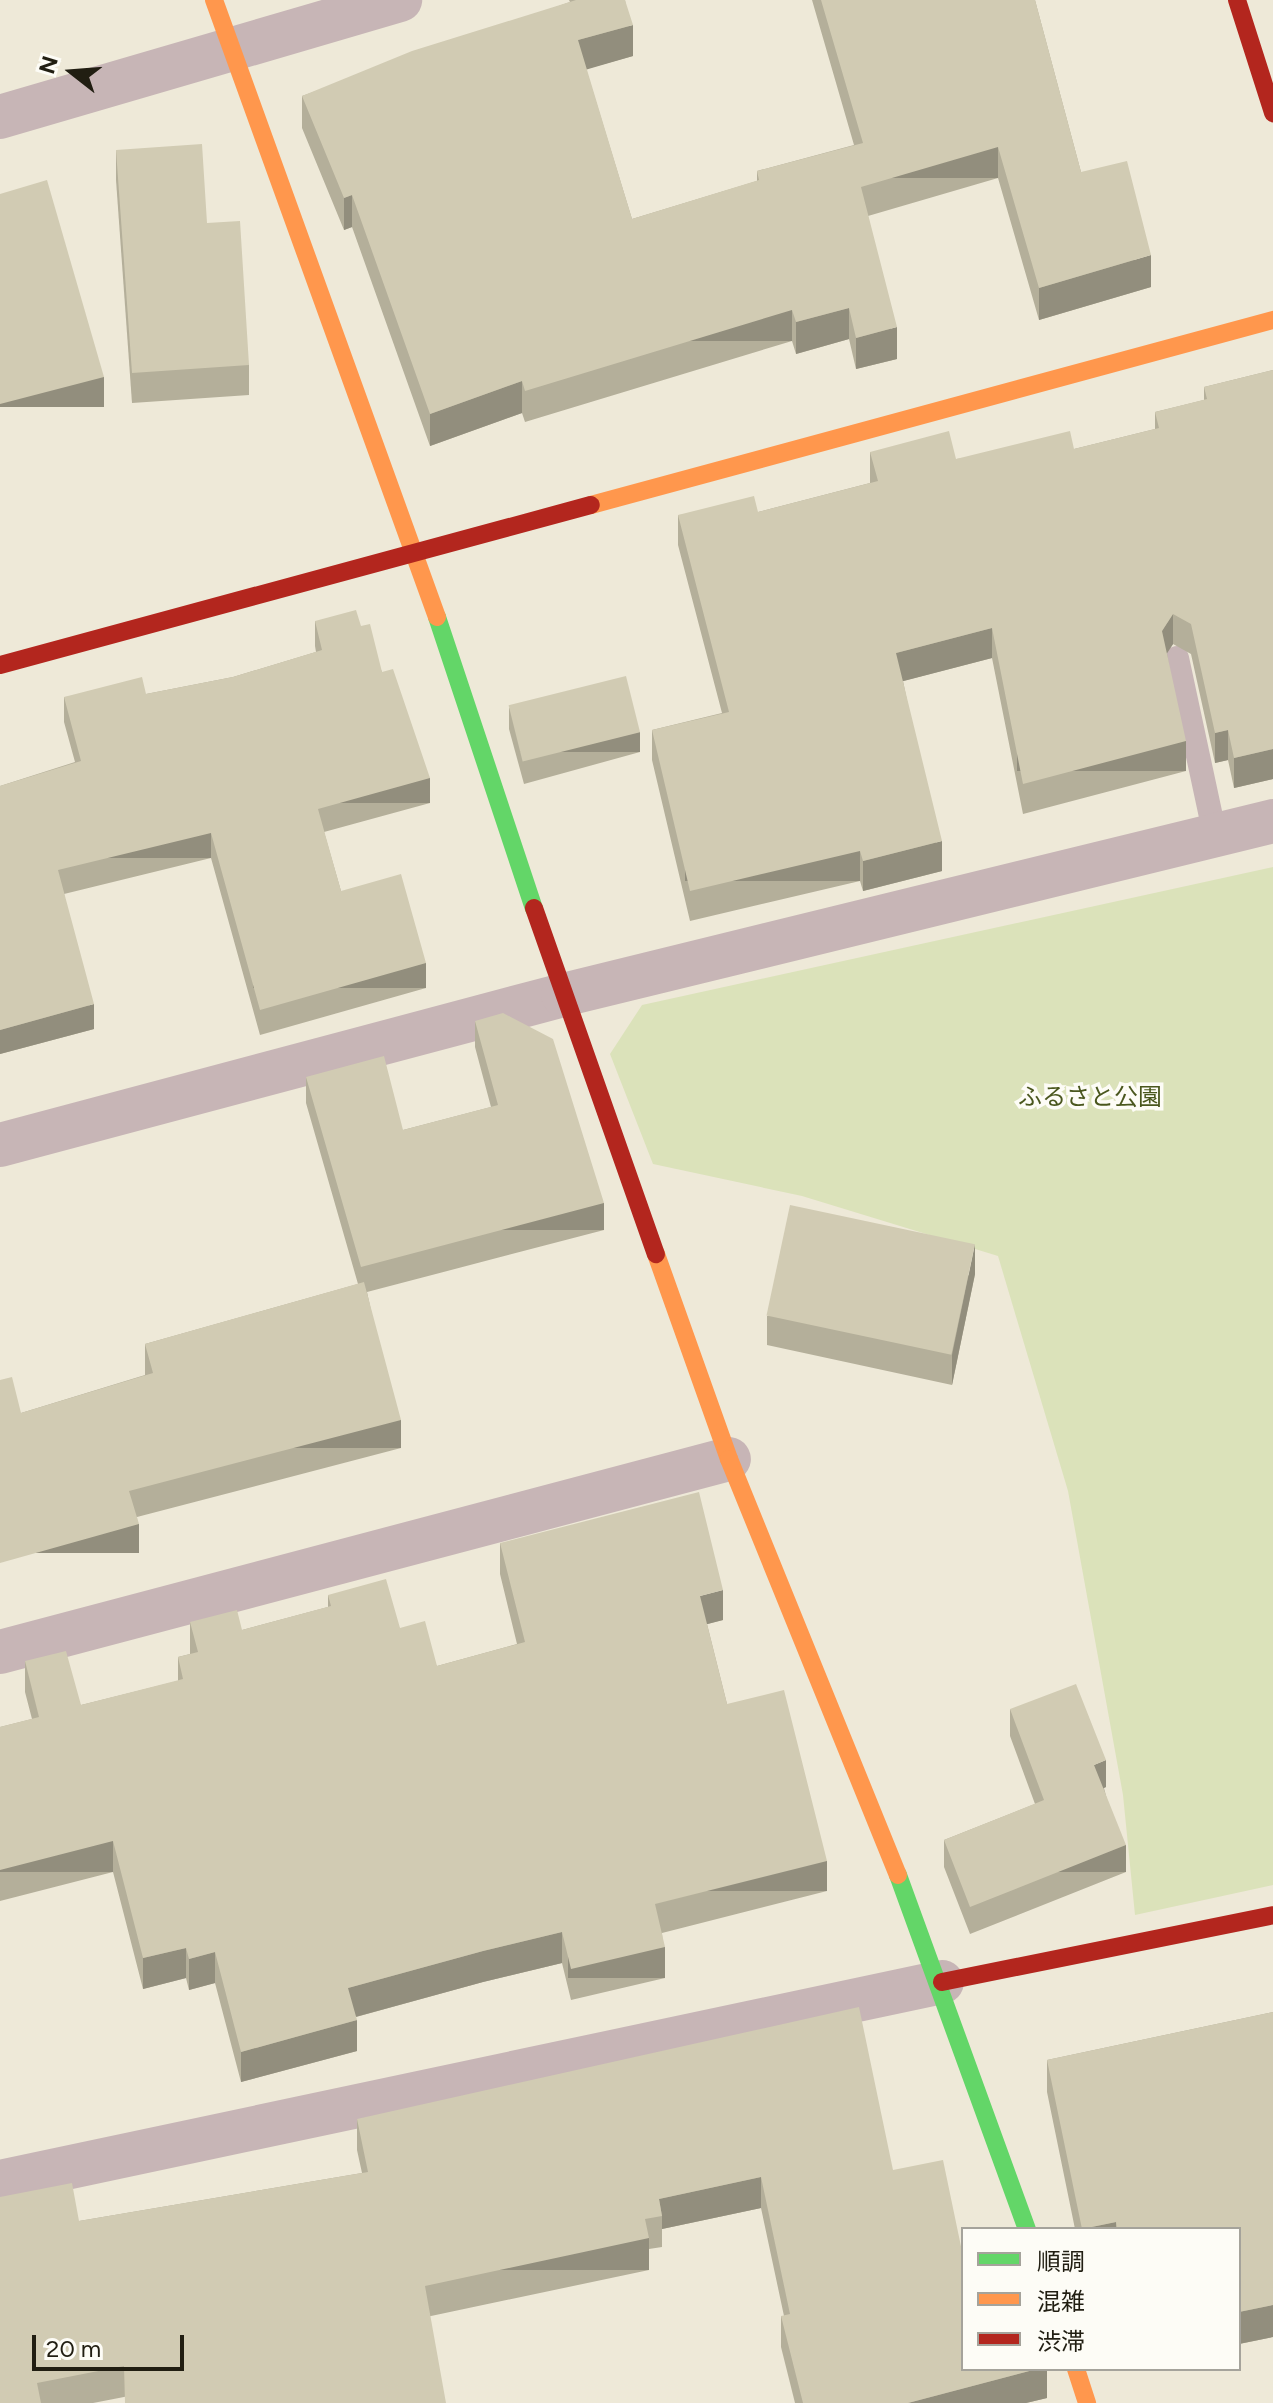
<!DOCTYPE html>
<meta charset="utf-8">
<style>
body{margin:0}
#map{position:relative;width:1273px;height:2403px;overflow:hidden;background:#eee9d8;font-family:Figtree,"Noto Sans JP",sans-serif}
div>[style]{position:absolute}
.green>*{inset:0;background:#dbe2ba}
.lane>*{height:24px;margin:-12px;padding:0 12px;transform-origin:12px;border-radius:12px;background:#c7b5b6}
.street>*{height:44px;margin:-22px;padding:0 22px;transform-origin:22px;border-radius:22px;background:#c7b5b6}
.fast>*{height:18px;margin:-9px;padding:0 9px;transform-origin:9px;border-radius:9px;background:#63d668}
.slow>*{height:18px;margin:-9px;padding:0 9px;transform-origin:9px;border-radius:9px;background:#ff974d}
.jam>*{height:18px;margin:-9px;padding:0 9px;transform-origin:9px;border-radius:9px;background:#b3261e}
.wall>*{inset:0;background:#b4af9a}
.shaded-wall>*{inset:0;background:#928e7d;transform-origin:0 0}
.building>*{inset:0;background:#d1cbb3;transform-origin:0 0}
span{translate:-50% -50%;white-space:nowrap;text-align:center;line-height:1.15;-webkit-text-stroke:7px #fdfcf6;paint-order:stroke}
.park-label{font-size:24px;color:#4a571e}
.legend{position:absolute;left:961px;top:2227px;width:280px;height:144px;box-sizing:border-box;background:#fdfcf6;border:2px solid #a5a39b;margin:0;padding:10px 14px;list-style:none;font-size:24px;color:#211e12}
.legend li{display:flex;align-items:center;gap:16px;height:40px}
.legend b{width:40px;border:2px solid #a5a39b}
.north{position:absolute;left:32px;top:32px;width:80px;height:80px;-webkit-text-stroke:6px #fdfcf6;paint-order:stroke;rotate:287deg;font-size:22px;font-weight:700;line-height:32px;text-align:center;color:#211e12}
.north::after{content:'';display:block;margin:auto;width:28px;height:36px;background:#211e12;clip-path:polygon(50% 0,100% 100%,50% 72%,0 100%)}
.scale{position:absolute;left:32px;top:2335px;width:152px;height:36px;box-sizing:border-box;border:4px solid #211e12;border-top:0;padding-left:10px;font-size:24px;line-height:28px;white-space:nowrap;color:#211e12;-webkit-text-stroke:6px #fdfcf6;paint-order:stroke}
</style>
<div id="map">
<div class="green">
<div style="clip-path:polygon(1273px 867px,1273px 1885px,1135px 1915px,1123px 1795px,1068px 1491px,998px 1256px,802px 1196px,653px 1164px,610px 1054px,642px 1005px)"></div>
</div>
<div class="lane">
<div style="left:1177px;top:658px;width:181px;rotate:77.9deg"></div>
</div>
<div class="street">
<div style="left:0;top:117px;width:417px;rotate:-16.3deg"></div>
<div style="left:0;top:1145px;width:583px;rotate:-14.92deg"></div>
<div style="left:563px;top:995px;width:731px;rotate:-13.77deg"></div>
<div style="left:0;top:1652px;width:754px;rotate:-14.83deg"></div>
<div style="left:0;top:2182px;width:963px;rotate:-11.99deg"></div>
</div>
<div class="fast">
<div style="left:437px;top:617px;width:307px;rotate:71.6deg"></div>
<div style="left:898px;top:1875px;width:377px;rotate:70deg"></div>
</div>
<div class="slow">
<div style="left:214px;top:0;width:656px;rotate:70.13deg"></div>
<div style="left:591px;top:505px;width:707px;rotate:-15.18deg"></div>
<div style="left:656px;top:1254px;width:218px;rotate:70.4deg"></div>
<div style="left:729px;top:1459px;width:449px;rotate:67.9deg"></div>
<div style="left:1076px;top:2369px;width:36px;rotate:72deg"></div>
</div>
<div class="jam">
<div style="left:1237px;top:0;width:119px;rotate:72.3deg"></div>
<div style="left:0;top:665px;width:612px;rotate:-15.15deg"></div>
<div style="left:534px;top:908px;width:367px;rotate:70.6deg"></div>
<div style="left:942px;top:1982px;width:338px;rotate:-11.4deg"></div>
</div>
<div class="wall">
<div style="clip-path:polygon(569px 0,625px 0,633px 56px,586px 69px,632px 219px,757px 181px,757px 171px,854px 145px,812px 0,1035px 0,1081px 172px,1151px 287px,1039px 320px,998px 178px,868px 216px,897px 359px,856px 369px,849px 339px,796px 354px,792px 341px,525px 422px,522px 413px,430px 446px,352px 227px,344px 230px,302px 128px,302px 96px,570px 2px)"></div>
<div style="clip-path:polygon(116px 150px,249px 365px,249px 395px,132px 403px,116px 180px)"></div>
<div style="clip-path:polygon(1273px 370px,1273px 779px,1234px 788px,1228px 760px,1215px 763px,1191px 654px,1173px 644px,1167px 653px,1186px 771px,1023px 814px,992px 658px,903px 681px,942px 871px,863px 891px,860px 881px,690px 921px,652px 760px,652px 730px,722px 713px,678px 545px,678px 515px,758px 512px,870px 483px,870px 452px,956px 459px,1074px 449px,1155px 429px,1155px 412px,1204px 400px,1204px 387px)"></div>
<div style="clip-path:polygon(315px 621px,361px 626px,382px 672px,430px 803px,324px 832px,341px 891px,426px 988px,260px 1035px,211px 858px,64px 894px,94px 1029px,0 1054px,0 786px,75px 762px,64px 722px,64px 697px,146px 694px,233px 677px,316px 652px,315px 646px)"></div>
<div style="clip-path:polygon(509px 708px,640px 752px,524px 784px,509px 729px)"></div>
<div style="clip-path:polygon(475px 1021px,604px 1230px,367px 1292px,401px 1448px,137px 1517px,139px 1553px,21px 1413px,145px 1375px,145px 1344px,358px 1284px,306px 1103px,306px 1077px,403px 1130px,491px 1107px,475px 1047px)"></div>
<div style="clip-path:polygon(975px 1274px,952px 1385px,767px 1345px,767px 1316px)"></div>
<div style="clip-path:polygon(500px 1543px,723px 1620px,707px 1624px,727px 1704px,827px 1891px,662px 1933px,665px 1978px,571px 2000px,562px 1963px,483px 1982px,356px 2017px,357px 2051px,241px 2082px,215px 1983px,189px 1990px,186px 1978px,143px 1989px,113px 1872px,0 1901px,0 1727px,32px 1719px,25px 1692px,25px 1661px,81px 1705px,178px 1681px,178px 1657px,190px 1654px,190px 1622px,242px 1630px,328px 1607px,328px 1595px,400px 1628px,437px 1666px,517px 1644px,500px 1574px)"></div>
<div style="clip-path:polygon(1010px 1709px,1106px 1787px,1104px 1788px,1126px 1872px,970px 1934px,944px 1867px,944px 1840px,1035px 1804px,1010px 1736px)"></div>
<div style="clip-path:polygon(1273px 2012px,1273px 2337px,1239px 2344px,1239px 2229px,1075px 2229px,1047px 2092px,1047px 2060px)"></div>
<div style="clip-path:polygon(357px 2119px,893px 2170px,963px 2369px,1047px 2369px,1047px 2398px,1026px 2403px,795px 2403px,781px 2347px,781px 2316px,784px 2316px,761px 2208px,662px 2229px,662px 2247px,649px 2249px,649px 2270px,431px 2316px,124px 2397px,93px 2403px,0 2403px,79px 2221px,362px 2173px,357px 2150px)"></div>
</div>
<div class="shaded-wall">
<div style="clip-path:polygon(633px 25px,633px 56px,578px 72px,578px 40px)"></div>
<div style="left:998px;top:147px;width:31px;height:143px;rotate:90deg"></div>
<div style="clip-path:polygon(352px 195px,352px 227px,344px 230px,344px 198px)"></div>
<div style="clip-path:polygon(1151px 255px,1151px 287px,1039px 320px,1039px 288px)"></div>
<div style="clip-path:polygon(849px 308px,849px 339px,796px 354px,796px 322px)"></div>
<div style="left:792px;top:310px;width:31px;height:279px;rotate:90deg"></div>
<div style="clip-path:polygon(897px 327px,897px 359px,856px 369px,856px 338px)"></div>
<div style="left:104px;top:377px;width:30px;height:107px;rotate:90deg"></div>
<div style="clip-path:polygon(522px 381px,522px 413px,430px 446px,430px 414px)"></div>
<div style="clip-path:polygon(1173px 614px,1173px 644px,1162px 661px,1162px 631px)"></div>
<div style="clip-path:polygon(992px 628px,992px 658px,896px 683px,896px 653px)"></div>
<div style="clip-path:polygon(1228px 730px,1228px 760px,1215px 763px,1215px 733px)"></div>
<div style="left:640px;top:732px;width:20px;height:120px;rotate:90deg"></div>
<div style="left:1186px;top:741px;width:30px;height:169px;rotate:90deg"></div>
<div style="clip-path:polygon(1273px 749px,1273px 779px,1234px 788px,1234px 758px)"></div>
<div style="left:430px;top:778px;width:25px;height:116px;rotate:90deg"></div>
<div style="left:211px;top:833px;width:25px;height:157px;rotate:90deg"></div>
<div style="clip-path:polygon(942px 841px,942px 871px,863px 891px,863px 861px)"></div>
<div style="left:860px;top:851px;width:30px;height:175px;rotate:90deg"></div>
<div style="left:426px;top:963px;width:25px;height:173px;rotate:90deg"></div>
<div style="clip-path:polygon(94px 1004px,94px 1029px,0 1054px,0 1030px)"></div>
<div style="left:604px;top:1203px;width:27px;height:251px;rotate:90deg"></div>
<div style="clip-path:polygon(975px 1244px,975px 1274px,952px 1385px,952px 1355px)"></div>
<div style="left:401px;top:1420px;width:28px;height:281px;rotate:90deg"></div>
<div style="left:139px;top:1524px;width:29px;height:144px;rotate:90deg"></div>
<div style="clip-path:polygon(723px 1590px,723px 1620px,700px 1626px,700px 1596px)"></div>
<div style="clip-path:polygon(1106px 1760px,1106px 1787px,1094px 1792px,1094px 1765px)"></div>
<div style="left:113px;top:1841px;width:31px;height:117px;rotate:90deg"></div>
<div style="left:1126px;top:1845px;width:27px;height:168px;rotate:90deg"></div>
<div style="left:827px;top:1861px;width:30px;height:177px;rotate:90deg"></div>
<div style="clip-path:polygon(562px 1932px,562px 1963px,483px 1982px,348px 2019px,348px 1988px,483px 1951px)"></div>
<div style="left:665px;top:1947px;width:31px;height:97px;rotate:90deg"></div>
<div style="clip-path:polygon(186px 1948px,186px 1978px,143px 1989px,143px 1958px)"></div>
<div style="clip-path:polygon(215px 1952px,215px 1983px,189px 1990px,189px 1959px)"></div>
<div style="clip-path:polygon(357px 2020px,357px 2051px,241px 2082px,241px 2052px)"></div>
<div style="clip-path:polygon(761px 2177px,761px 2208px,662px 2229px,662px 2216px,659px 2199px)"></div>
<div style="clip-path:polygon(1116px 2222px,1116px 2229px,1082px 2229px)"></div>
<div style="left:649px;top:2238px;width:32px;height:229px;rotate:90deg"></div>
<div style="clip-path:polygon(1273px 2305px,1273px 2337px,1239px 2344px,1239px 2312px)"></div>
<div style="clip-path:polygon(1037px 2369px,1047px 2369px,1047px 2398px,1026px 2403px,908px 2403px)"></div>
</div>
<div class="building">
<div style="clip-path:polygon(576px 0,625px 0,633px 25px,578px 40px,632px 219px,759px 180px,757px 171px,863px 143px,821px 0,1035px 0,1081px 172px,1127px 161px,1151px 255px,1039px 288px,998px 147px,861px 187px,897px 327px,856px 338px,849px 308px,796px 322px,792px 310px,525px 391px,522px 381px,430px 414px,352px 195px,344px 198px,302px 96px,412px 51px)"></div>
<div style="clip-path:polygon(202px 144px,207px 223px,240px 221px,249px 365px,132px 373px,116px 150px)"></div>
<div style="clip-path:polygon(47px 180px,104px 377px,0 404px,0 194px)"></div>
<div style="clip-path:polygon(1273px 370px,1273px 749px,1234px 758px,1228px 730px,1215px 733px,1191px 624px,1173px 614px,1162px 631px,1186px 741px,1023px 784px,992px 628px,896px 653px,942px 841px,863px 861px,860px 851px,690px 891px,652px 730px,729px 712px,678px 515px,754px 496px,758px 512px,878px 481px,870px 452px,949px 431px,956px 459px,1070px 431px,1074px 449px,1159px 428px,1155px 412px,1207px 399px,1204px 387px)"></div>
<div style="clip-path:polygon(356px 610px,361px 626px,370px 624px,382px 672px,393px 669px,430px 778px,318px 809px,341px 891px,401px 874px,426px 963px,260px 1010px,211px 833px,58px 870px,94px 1004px,0 1030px,0 786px,81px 761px,64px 697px,142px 677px,146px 694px,233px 677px,322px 650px,315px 621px)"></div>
<div style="left:626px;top:676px;width:58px;height:121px;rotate:76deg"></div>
<div style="clip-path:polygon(503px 1013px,553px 1039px,604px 1203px,361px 1267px,306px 1077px,384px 1056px,403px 1130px,498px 1105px,475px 1021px)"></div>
<div style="left:790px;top:1205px;width:189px;height:113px;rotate:12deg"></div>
<div style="clip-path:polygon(364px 1282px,401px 1420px,129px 1491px,139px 1524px,0 1563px,0 1380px,12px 1377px,21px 1413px,153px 1373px,145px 1344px)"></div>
<div style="clip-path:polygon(699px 1492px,723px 1590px,700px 1596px,727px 1704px,784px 1690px,827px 1861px,655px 1904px,665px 1947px,571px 1969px,562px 1932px,483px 1951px,348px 1988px,357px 2020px,241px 2052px,215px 1952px,189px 1959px,186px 1948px,143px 1958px,113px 1841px,0 1870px,0 1727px,39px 1717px,25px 1661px,66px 1651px,81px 1705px,183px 1679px,178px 1657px,198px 1652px,190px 1622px,237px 1610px,242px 1630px,331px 1606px,328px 1595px,386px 1579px,400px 1628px,425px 1621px,437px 1666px,525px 1642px,500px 1543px)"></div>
<div style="clip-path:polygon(1076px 1684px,1106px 1760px,1094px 1765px,1126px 1845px,970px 1907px,944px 1840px,1044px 1800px,1010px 1709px)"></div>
<div style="clip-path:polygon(859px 2007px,893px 2170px,943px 2160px,963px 2256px,963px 2369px,1037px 2369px,908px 2403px,803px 2403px,781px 2316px,790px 2314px,761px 2177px,659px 2199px,662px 2216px,645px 2219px,649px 2238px,425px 2286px,446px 2403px,125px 2403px,124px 2366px,37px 2383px,41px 2403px,0 2403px,0 2197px,72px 2183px,79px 2221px,368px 2172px,357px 2119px)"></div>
<div style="clip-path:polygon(1273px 2012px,1273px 2305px,1239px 2312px,1239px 2229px,1117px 2229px,1116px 2222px,1082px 2229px,1047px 2060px)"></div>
</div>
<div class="park-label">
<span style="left:1090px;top:1097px">ふるさと公園</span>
</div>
<ul class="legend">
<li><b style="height:10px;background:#63d668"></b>順調</li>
<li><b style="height:10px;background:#ff974d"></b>混雑</li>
<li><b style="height:10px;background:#b3261e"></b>渋滞</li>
</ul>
<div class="north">N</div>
<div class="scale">20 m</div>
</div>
